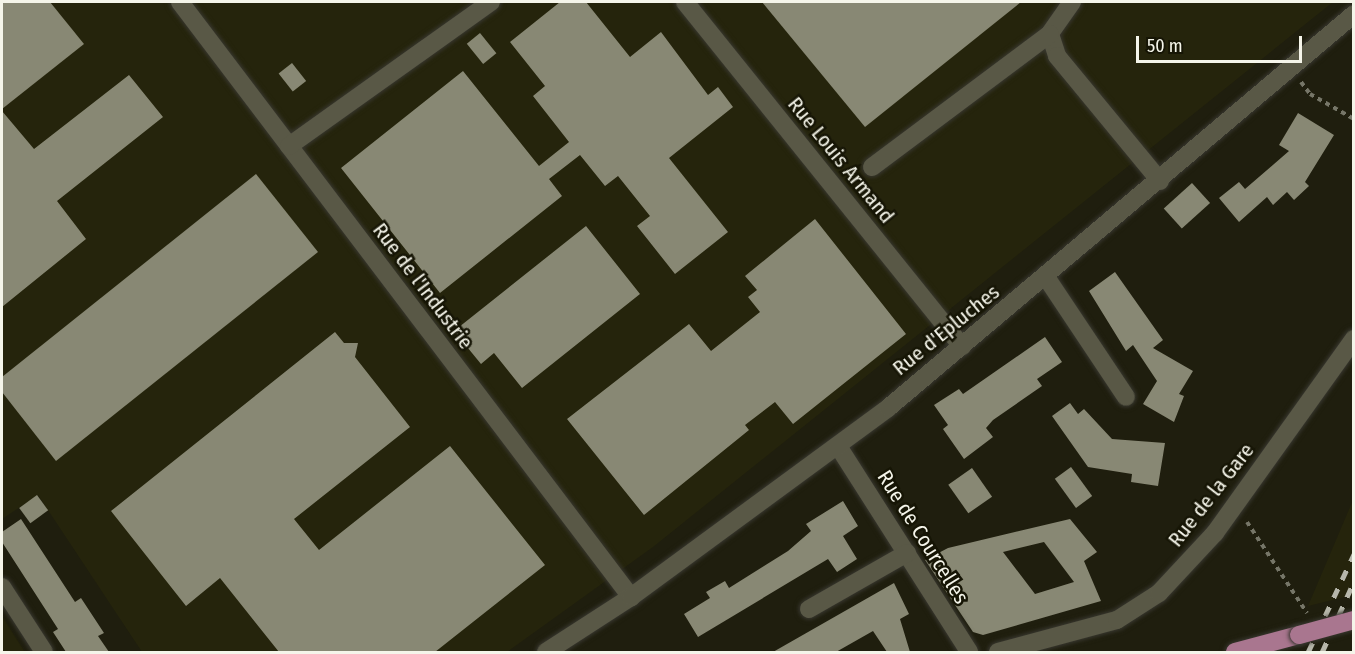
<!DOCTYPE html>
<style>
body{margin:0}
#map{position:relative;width:1355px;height:654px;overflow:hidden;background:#1f1e0e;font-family:"Fira Sans Condensed",sans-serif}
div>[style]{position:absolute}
.built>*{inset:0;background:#25240c}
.building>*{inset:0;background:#888874;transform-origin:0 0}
.path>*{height:4px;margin-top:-2px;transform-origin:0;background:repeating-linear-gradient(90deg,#767668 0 4.5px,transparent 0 9px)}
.roads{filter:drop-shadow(0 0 2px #38372f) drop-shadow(0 0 2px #38372f)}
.minor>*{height:18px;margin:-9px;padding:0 9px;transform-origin:9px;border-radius:9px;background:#595846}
.major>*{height:18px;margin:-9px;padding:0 9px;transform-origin:9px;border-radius:9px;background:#a9768f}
.rail>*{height:4.5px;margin-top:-2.25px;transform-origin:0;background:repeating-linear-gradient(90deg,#b7b7ab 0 10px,transparent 0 20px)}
.bridges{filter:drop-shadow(0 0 2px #38372f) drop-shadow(0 0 2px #38372f)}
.major-bridge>*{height:18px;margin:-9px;padding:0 9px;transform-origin:9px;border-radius:9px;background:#a9768f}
span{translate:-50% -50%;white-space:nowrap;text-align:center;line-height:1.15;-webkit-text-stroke:5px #161505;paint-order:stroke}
.street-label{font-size:21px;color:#f5f5ea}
.frame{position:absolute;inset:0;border:3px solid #f5f5ea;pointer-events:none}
.scale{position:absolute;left:1136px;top:36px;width:166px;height:27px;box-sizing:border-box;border:3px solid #f5f5ea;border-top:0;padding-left:8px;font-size:18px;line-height:21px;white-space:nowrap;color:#f5f5ea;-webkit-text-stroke:4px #161505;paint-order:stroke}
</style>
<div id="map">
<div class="built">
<div style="clip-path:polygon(2px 2px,1333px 2px,653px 547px,507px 652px,142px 652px,38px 495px,2px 519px)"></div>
<div style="clip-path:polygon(1353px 499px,1353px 595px,1308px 606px,1353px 500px)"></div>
<div style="clip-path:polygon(2px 616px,25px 652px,26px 652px,2px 652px)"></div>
</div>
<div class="building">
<div style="clip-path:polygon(2px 2px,50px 2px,84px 44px,2px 109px)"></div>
<div style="clip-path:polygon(560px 2px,586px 2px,630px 57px,661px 32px,708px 95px,718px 87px,733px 107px,669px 158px,728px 232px,675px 274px,637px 226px,650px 216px,618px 176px,605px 186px,580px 155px,549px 179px,562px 196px,440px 293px,341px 168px,463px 71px,539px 166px,569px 142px,533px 96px,545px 86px,510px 42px)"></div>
<div style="clip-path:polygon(762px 2px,1021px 2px,865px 127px)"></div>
<div style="left:480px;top:33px;width:26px;height:17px;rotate:51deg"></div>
<div style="left:292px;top:63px;width:23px;height:17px;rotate:52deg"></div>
<div style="clip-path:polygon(129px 75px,163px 117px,57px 201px,86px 239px,2px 307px,2px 111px,34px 149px)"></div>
<div style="clip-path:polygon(1298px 113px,1334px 135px,1305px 182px,1309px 186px,1294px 200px,1287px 192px,1273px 205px,1267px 197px,1239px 222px,1219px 198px,1239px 182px,1245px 189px,1289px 151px,1279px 145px)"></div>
<div style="clip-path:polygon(256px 174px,318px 252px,56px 461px,2px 392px,2px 377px)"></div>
<div style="left:1192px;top:183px;width:27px;height:38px;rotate:48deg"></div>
<div style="clip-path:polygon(815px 219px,906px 334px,793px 424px,775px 402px,745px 425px,749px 430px,644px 515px,567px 419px,689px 324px,711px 351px,760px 312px,748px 297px,757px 290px,745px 276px)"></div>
<div style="clip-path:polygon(586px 226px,640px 294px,522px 388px,494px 353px,481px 364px,454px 331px)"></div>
<div style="clip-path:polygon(1115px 272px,1163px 340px,1153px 348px,1193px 371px,1179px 394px,1184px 396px,1174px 422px,1143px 404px,1157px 381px,1133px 345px,1126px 351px,1089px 291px)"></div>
<div style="clip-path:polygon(335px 332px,344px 343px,358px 343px,355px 357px,410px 427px,294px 519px,319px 550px,450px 446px,545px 565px,435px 652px,279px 652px,220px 578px,186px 606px,111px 511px)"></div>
<div style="clip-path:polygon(1045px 337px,1062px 362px,1037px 379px,1042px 386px,993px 420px,986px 428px,993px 437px,964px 459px,943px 429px,948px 425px,934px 405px,959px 389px,963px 394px)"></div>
<div style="clip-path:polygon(1070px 403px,1078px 414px,1084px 409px,1112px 439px,1165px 443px,1158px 486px,1131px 482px,1132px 474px,1088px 467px,1052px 416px)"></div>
<div style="left:1071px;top:467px;width:36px;height:20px;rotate:54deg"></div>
<div style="left:972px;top:468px;width:35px;height:29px;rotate:55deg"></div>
<div style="left:37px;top:495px;width:19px;height:22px;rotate:54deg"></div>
<div style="clip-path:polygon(843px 501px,858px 526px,843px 536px,857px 559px,837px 572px,828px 559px,698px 637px,684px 614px,710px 598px,706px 592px,725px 581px,729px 588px,788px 551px,811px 531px,806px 524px)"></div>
<div style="clip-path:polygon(21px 519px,75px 602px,81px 598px,104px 633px,98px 636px,109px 652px,66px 652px,53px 632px,58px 629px,2px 542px,2px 532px)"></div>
<div style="clip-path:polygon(evenodd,1070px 519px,1097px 552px,1084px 561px,1101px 601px,983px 635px,973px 632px,925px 560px,948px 548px,1070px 519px,1044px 542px,1074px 582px,1035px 594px,1003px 552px,1044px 542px)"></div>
<div style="clip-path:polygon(894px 583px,909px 614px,900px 619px,910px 652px,887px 652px,873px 631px,836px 652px,773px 652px)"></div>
</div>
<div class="path">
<div style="left:1301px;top:82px;width:15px;rotate:53deg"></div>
<div style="left:1310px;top:94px;width:51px;rotate:29.6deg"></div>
<div style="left:1247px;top:522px;width:109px;rotate:56.6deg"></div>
</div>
<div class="roads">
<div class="minor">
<div style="left:180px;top:2px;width:747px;rotate:52.84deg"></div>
<div style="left:685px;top:2px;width:442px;rotate:51.2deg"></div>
<div style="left:1072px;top:2px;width:39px;rotate:125deg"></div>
<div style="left:1050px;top:34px;width:23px;rotate:72deg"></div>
<div style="left:1057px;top:56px;width:162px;rotate:50.5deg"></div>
<div style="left:289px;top:146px;width:248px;rotate:-35.5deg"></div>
<div style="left:872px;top:167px;width:222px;rotate:-36.8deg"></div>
<div style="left:1046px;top:277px;width:144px;rotate:56.3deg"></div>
<div style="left:838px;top:446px;width:244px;rotate:57.5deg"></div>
<div style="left:2px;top:587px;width:77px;rotate:57.1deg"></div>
<div style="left:809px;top:609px;width:113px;rotate:-29.7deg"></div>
<div style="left:546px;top:652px;width:101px;rotate:-32.9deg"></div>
<div style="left:631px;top:597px;width:319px;rotate:-36.3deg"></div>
<div style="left:888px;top:408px;width:610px;rotate:-40.21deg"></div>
<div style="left:998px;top:652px;width:123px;rotate:-15.1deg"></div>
<div style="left:1117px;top:620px;width:50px;rotate:-32.7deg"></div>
<div style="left:1159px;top:593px;width:82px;rotate:-47deg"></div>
<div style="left:1215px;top:533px;width:239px;rotate:-54.4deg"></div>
</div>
<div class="major">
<div style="left:1235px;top:652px;width:66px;rotate:-14.9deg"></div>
</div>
</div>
<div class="rail">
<div style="left:1308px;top:652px;width:108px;rotate:-64.9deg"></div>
<div style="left:1322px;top:652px;width:78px;rotate:-65.7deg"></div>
</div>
<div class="bridges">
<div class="major-bridge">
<div style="left:1299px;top:635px;width:57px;rotate:-15.3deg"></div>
</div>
</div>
<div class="street-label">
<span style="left:841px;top:160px;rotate:51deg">Rue Louis Armand</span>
<span style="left:423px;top:286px;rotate:53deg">Rue de l'Industrie</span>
<span style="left:946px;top:330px;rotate:-39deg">Rue d'Epluches</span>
<span style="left:1211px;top:495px;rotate:-52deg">Rue de la Gare</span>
<span style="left:923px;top:537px;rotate:58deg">Rue de Courcelles</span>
</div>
<div class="frame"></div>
<div class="scale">50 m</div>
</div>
